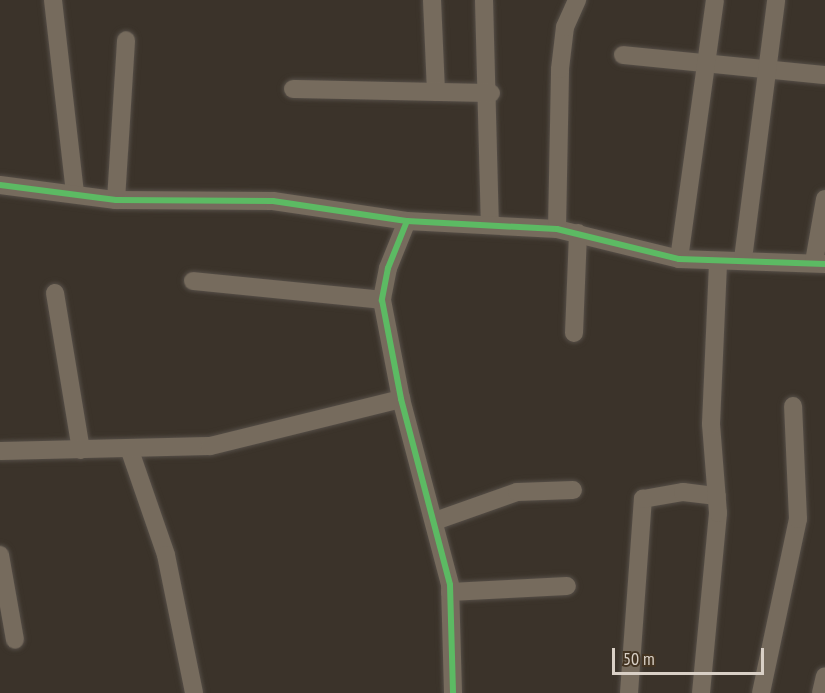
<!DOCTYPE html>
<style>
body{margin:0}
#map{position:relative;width:825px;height:693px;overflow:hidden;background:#3b332a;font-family:"PT Sans Narrow",sans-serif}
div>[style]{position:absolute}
.roads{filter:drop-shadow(0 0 2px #564f48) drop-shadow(0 0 2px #564f48)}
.street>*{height:18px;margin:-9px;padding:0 9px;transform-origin:9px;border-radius:9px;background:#766b5d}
.cycleway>*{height:6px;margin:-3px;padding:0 3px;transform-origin:3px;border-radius:3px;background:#5cba63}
span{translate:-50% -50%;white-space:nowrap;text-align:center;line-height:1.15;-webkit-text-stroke:4.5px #433422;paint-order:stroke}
.scale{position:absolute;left:612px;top:648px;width:152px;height:27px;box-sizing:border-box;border:3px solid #d9d0c6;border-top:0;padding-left:8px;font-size:18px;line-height:21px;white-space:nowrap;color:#d9d0c6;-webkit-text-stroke:4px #433422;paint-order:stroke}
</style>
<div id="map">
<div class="roads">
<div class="street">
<div style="left:53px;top:0;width:193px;rotate:83.5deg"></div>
<div style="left:432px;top:0;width:92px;rotate:87.5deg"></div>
<div style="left:484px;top:0;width:224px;rotate:88.5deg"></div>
<div style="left:623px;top:55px;width:203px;rotate:5.7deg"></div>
<div style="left:293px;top:89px;width:198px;rotate:1.2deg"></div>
<div style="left:0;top:185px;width:117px;rotate:7.4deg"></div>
<div style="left:116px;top:200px;width:157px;rotate:0.4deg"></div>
<div style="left:273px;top:201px;width:135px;rotate:8.5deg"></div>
<div style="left:407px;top:221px;width:150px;rotate:3.1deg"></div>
<div style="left:557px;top:229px;width:126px;rotate:13.8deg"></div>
<div style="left:679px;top:259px;width:146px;rotate:2deg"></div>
<div style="left:116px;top:200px;width:160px;rotate:-86.4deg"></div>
<div style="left:407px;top:221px;width:51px;rotate:112deg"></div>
<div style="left:388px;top:268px;width:33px;rotate:101deg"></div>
<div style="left:382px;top:300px;width:101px;rotate:79.1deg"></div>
<div style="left:401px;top:399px;width:192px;rotate:75.2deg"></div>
<div style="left:450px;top:585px;width:108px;rotate:88.4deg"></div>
<div style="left:557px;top:229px;width:160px;rotate:-88.9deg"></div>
<div style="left:560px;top:69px;width:42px;rotate:-83.2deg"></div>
<div style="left:565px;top:27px;width:30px;rotate:-66deg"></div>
<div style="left:679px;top:259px;width:261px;rotate:-82.1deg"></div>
<div style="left:743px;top:259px;width:261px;rotate:-82.7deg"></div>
<div style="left:814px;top:262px;width:64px;rotate:-80.1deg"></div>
<div style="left:193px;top:281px;width:190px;rotate:5.7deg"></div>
<div style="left:55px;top:293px;width:159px;rotate:80.6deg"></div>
<div style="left:574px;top:333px;width:100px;rotate:-87.7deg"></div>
<div style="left:129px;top:448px;width:113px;rotate:70.9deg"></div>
<div style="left:166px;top:555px;width:141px;rotate:78.5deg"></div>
<div style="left:0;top:451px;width:210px;rotate:-1.4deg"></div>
<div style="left:210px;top:446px;width:197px;rotate:-13.8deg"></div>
<div style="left:435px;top:521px;width:87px;rotate:-19.5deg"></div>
<div style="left:517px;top:492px;width:56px;rotate:-2deg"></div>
<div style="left:0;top:555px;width:86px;rotate:80deg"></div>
<div style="left:450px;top:592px;width:117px;rotate:-2.9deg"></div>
<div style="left:629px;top:693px;width:195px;rotate:-85.9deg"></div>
<div style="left:643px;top:499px;width:41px;rotate:-9.9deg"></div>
<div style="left:683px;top:492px;width:34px;rotate:7deg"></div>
<div style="left:701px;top:693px;width:181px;rotate:-84.6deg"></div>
<div style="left:718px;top:513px;width:89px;rotate:-94.5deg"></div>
<div style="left:711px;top:424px;width:162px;rotate:-87.5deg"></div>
<div style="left:761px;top:693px;width:178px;rotate:-78deg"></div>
<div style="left:798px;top:519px;width:113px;rotate:-92.5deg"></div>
<div style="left:821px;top:693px;width:17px;rotate:-77deg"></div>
</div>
</div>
<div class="cycleway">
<div style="left:0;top:185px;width:117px;rotate:7.4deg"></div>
<div style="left:116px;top:200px;width:157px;rotate:0.4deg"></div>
<div style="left:273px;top:201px;width:135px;rotate:8.5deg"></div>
<div style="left:407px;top:221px;width:150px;rotate:3.1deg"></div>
<div style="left:557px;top:229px;width:126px;rotate:13.8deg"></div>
<div style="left:679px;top:259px;width:146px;rotate:2deg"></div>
<div style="left:407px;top:221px;width:51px;rotate:112deg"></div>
<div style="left:388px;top:268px;width:33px;rotate:101deg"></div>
<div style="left:382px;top:300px;width:101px;rotate:79.1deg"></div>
<div style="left:401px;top:399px;width:192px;rotate:75.2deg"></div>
<div style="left:450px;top:585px;width:108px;rotate:88.4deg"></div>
</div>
<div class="scale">50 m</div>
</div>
